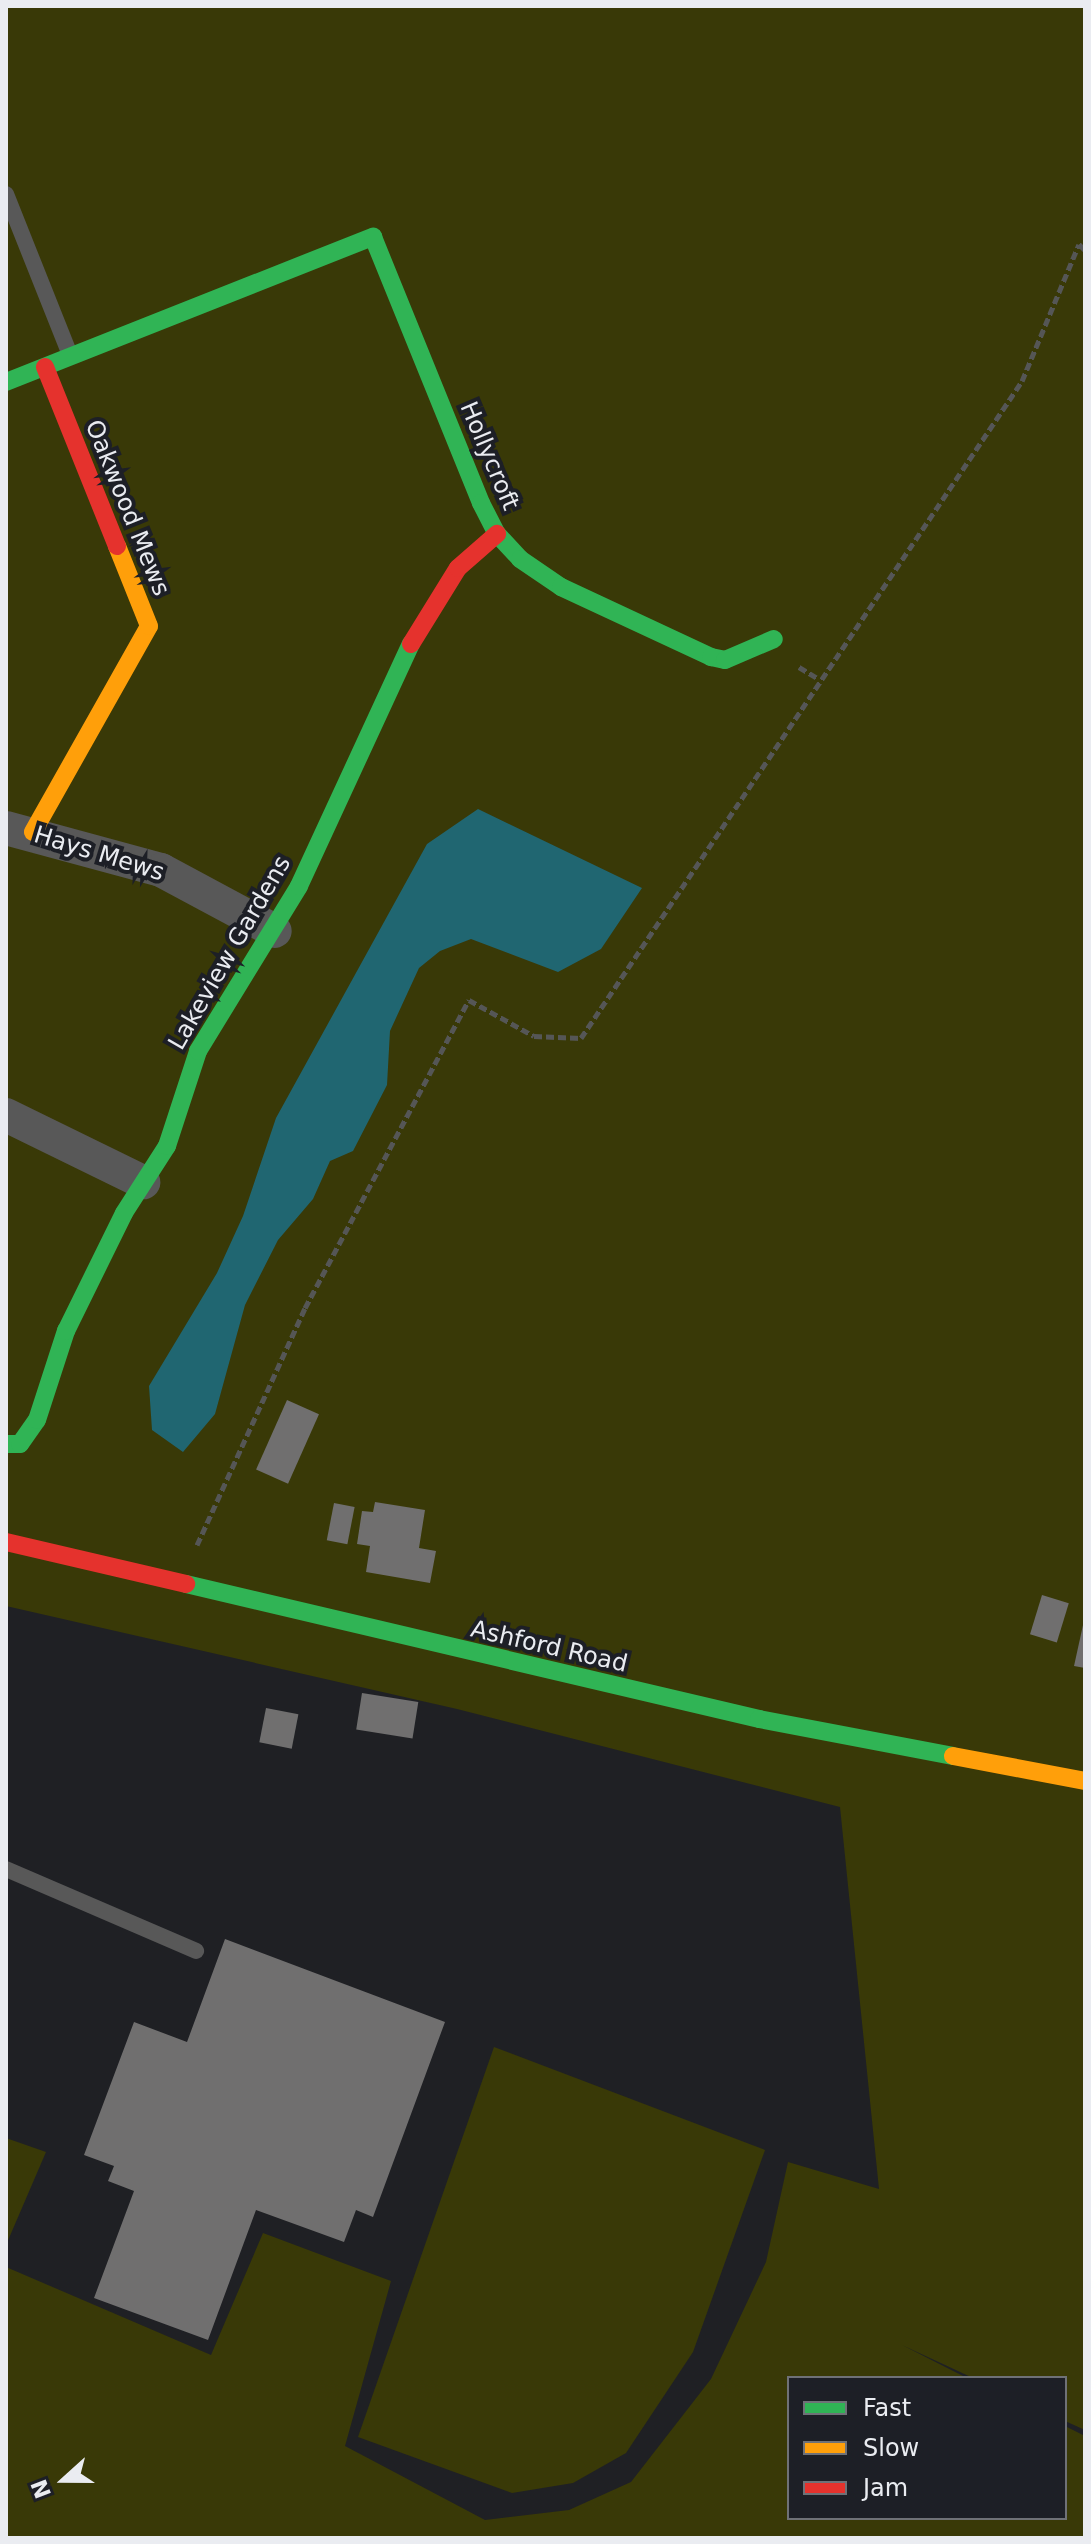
<!DOCTYPE html>
<style>
body{margin:0}
#map{position:relative;width:1091px;height:2544px;overflow:hidden;background:#1f2024;font-family:"DejaVu Sans",sans-serif}
div>[style]{position:absolute}
.green>*{inset:0;background:#393907}
.water>*{inset:0;background:#206671}
.building>*{inset:0;background:#706f6f;transform-origin:0 0}
.path>*{height:5px;margin-top:-2.5px;transform-origin:0;background:repeating-linear-gradient(90deg,#555656 0 8px,transparent 0 12px)}
.lane>*{height:16px;margin:-8px;padding:0 8px;transform-origin:8px;border-radius:8px;background:#585858}
.street>*{height:34px;margin:-17px;padding:0 17px;transform-origin:17px;border-radius:17px;background:#585858}
.fast>*{height:18px;margin:-9px;padding:0 9px;transform-origin:9px;border-radius:9px;background:#30b455}
.slow>*{height:18px;margin:-9px;padding:0 9px;transform-origin:9px;border-radius:9px;background:#ff9f0a}
.jam>*{height:18px;margin:-9px;padding:0 9px;transform-origin:9px;border-radius:9px;background:#e5322d}
span{translate:-50% -50%;white-space:nowrap;text-align:center;line-height:1.15;-webkit-text-stroke:8px #1d1f26;paint-order:stroke}
.street-label{font-size:24px;color:#eaecf1}
.frame{position:absolute;inset:0;border:8px solid #eaecf1;pointer-events:none}
.legend{position:absolute;left:787px;top:2376px;width:280px;height:144px;box-sizing:border-box;background:#1d1f26;border:2px solid #6f7177;margin:0;padding:10px 14px;list-style:none;font-size:24px;color:#eaecf1}
.legend li{display:flex;align-items:center;gap:16px;height:40px}
.legend b{width:40px;border:2px solid #6f7177}
.north{position:absolute;left:24px;top:2440px;width:80px;height:80px;-webkit-text-stroke:6px #1d1f26;paint-order:stroke;rotate:249deg;font-size:22px;font-weight:700;line-height:32px;text-align:center;color:#eaecf1}
.north::after{content:'';display:block;margin:auto;width:28px;height:36px;background:#eaecf1;clip-path:polygon(50% 0,100% 100%,50% 72%,0 100%)}
</style>
<div id="map">
<div class="green">
<div style="clip-path:polygon(6px 6px,1085px 6px,1085px 2430px,1065px 2421px,1065px 2378px,973px 2378px,902px 2345px,967px 2378px,789px 2378px,789px 2518px,1065px 2518px,1065px 2426px,1085px 2436px,1085px 2538px,6px 2538px,6px 2267px,211px 2355px,263px 2233px,391px 2281px,345px 2446px,485px 2520px,569px 2510px,631px 2482px,711px 2379px,766px 2262px,788px 2162px,879px 2189px,840px 1807px,457px 1709px,6px 1606px)"></div>
<div style="clip-path:polygon(494px 2047px,765px 2150px,693px 2352px,626px 2453px,573px 2483px,512px 2493px,358px 2437px)"></div>
<div style="clip-path:polygon(6px 2138px,46px 2152px,6px 2245px)"></div>
</div>
<div class="water">
<div style="clip-path:polygon(478px 809px,642px 888px,601px 949px,558px 972px,471px 939px,440px 951px,419px 968px,390px 1031px,387px 1085px,353px 1151px,330px 1161px,313px 1199px,278px 1240px,245px 1305px,215px 1414px,183px 1452px,152px 1430px,149px 1386px,217px 1273px,243px 1216px,276px 1118px,427px 844px)"></div>
</div>
<div class="building">
<div style="left:287px;top:1400px;width:35px;height:76px;rotate:24deg"></div>
<div style="clip-path:polygon(375px 1502px,425px 1510px,419px 1548px,436px 1551px,430px 1583px,366px 1572px,370px 1546px,357px 1544px,362px 1511px,373px 1512px)"></div>
<div style="left:334px;top:1503px;width:21px;height:38px;rotate:11deg"></div>
<div style="left:1042px;top:1595px;width:28px;height:41px;rotate:17deg"></div>
<div style="clip-path:polygon(1085px 1616px,1085px 1668px,1074px 1666px)"></div>
<div style="left:362px;top:1693px;width:57px;height:37px;rotate:9deg"></div>
<div style="left:266px;top:1708px;width:33px;height:35px;rotate:11deg"></div>
<div style="clip-path:polygon(225px 1939px,445px 2022px,373px 2217px,356px 2210px,344px 2242px,256px 2210px,208px 2340px,94px 2298px,134px 2191px,108px 2181px,114px 2166px,84px 2155px,134px 2022px,187px 2042px)"></div>
</div>
<div class="path">
<div style="left:799px;top:667px;width:23px;rotate:31deg"></div>
<div style="left:197px;top:1545px;width:260px;rotate:-65.5deg"></div>
<div style="left:305px;top:1308px;width:349px;rotate:-62deg"></div>
<div style="left:469px;top:1000px;width:74px;rotate:29deg"></div>
<div style="left:534px;top:1036px;width:47px;rotate:2.4deg"></div>
<div style="left:581px;top:1038px;width:791px;rotate:-56.13deg"></div>
<div style="left:1022px;top:381px;width:148px;rotate:-67.4deg"></div>
<div style="left:1079px;top:244px;width:8px;rotate:45deg"></div>
</div>
<div class="lane">
<div style="left:6px;top:194px;width:173px;rotate:68.3deg"></div>
<div style="left:6px;top:1869px;width:207px;rotate:23.3deg"></div>
</div>
<div class="street">
<div style="left:6px;top:828px;width:161px;rotate:15.2deg"></div>
<div style="left:161px;top:870px;width:129px;rotate:28.2deg"></div>
<div style="left:6px;top:1115px;width:153px;rotate:26.1deg"></div>
</div>
<div class="fast">
<div style="left:6px;top:382px;width:395px;rotate:-21.6deg"></div>
<div style="left:373px;top:237px;width:287px;rotate:67.9deg"></div>
<div style="left:481px;top:503px;width:35px;rotate:63deg"></div>
<div style="left:497px;top:534px;width:34px;rotate:47deg"></div>
<div style="left:520px;top:559px;width:50px;rotate:34.3deg"></div>
<div style="left:561px;top:587px;width:166px;rotate:25deg"></div>
<div style="left:711px;top:657px;width:14px;rotate:12deg"></div>
<div style="left:725px;top:660px;width:53px;rotate:-23.2deg"></div>
<div style="left:6px;top:1444px;width:14px"></div>
<div style="left:20px;top:1444px;width:29px;rotate:-55deg"></div>
<div style="left:37px;top:1420px;width:94px;rotate:-72deg"></div>
<div style="left:66px;top:1331px;width:131px;rotate:-63.8deg"></div>
<div style="left:124px;top:1213px;width:80px;rotate:-57.3deg"></div>
<div style="left:167px;top:1146px;width:100px;rotate:-71.9deg"></div>
<div style="left:198px;top:1051px;width:193px;rotate:-58.5deg"></div>
<div style="left:299px;top:886px;width:267px;rotate:-65.2deg"></div>
<div style="left:186px;top:1584px;width:589px;rotate:13.26deg"></div>
<div style="left:759px;top:1719px;width:197px;rotate:10.8deg"></div>
</div>
<div class="slow">
<div style="left:33px;top:832px;width:236px;rotate:-60.6deg"></div>
<div style="left:149px;top:626px;width:86px;rotate:-111.8deg"></div>
<div style="left:953px;top:1756px;width:134px;rotate:10.7deg"></div>
</div>
<div class="jam">
<div style="left:45px;top:367px;width:193px;rotate:68.1deg"></div>
<div style="left:411px;top:644px;width:89px;rotate:-58.3deg"></div>
<div style="left:458px;top:568px;width:52px;rotate:-41.1deg"></div>
<div style="left:6px;top:1542px;width:185px;rotate:13.1deg"></div>
</div>
<div class="street-label">
<span style="left:489px;top:456px;rotate:67deg">Hollycroft</span>
<span style="left:127px;top:508px;rotate:68deg">Oakwood Mews</span>
<span style="left:99px;top:854px;rotate:17deg">Hays Mews</span>
<span style="left:230px;top:953px;rotate:-60deg">Lakeview Gardens</span>
<span style="left:549px;top:1647px;rotate:13deg">Ashford Road</span>
</div>
<div class="frame"></div>
<ul class="legend">
<li><b style="height:10px;background:#30b455"></b>Fast</li>
<li><b style="height:10px;background:#ff9f0a"></b>Slow</li>
<li><b style="height:10px;background:#e5322d"></b>Jam</li>
</ul>
<div class="north">N</div>
</div>
